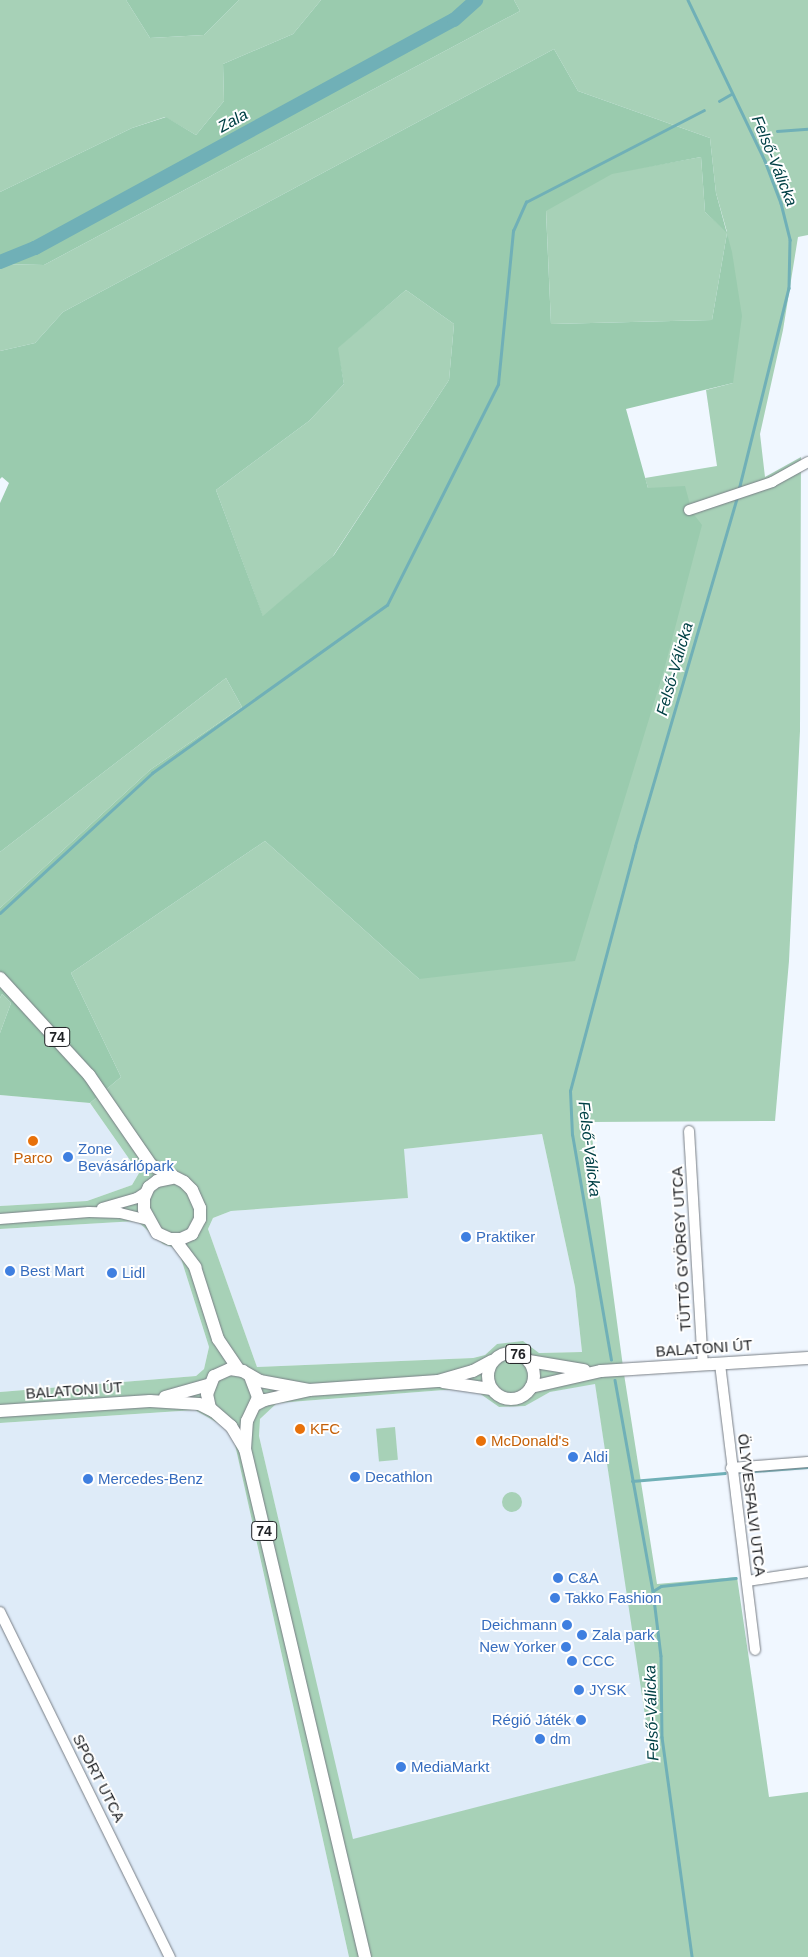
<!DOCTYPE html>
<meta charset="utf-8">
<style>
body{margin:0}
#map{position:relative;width:808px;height:1957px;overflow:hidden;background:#f0f7ff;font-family:Helvetica,sans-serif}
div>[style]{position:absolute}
.built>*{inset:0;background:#deebf8}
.green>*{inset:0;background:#a7d1b7;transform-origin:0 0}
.round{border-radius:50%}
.forest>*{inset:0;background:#9acbae}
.stream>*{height:2.5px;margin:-1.25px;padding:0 1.25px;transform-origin:1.25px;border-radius:1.25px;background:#70b0b7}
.river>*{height:14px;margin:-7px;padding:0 7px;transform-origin:7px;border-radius:7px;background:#70b0b7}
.roads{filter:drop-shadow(0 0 1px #787e85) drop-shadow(0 0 1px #787e85)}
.minor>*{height:10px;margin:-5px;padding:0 5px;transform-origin:5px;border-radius:5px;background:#fff}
.major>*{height:12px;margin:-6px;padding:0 6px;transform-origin:6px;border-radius:6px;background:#fff}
.major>.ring{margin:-6px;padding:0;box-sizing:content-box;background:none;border:12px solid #fff;border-radius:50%}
.dots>*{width:14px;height:14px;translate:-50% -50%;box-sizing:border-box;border:2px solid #fff;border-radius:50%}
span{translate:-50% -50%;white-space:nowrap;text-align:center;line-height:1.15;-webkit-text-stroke:4px #fff;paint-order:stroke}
.shield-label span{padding:1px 4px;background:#fff;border:1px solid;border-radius:4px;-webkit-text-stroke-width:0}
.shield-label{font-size:14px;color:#1e2023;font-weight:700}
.shop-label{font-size:15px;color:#366cbe}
.left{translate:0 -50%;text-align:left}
.right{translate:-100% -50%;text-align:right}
.food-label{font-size:15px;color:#c56008}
.street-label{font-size:15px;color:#1e2023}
.water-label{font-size:16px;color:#004045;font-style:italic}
</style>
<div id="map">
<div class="built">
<div style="clip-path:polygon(0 1095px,90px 1103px,139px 1173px,132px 1185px,87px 1201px,0 1206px)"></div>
<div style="clip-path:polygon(542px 1134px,575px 1287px,582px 1352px,538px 1353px,497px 1344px,485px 1355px,473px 1358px,257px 1367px,208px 1229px,213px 1218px,231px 1211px,408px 1198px,403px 1149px)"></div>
<div style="clip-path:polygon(137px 1221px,163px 1244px,178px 1249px,209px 1347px,204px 1369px,196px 1376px,0 1392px,0 1229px)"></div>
<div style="clip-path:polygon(595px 1383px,653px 1762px,352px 1840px,259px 1436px,260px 1419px,277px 1403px,457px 1389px,479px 1393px,499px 1407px,524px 1406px,550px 1392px)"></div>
<div style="clip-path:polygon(196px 1410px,232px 1431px,349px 1957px,0 1957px,0 1423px)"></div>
</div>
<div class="green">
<div style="clip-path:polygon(0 0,126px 0,150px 38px,204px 35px,239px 0,321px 0,293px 34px,223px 64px,224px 101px,196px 135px,165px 117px,132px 128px,0 192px)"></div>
<div style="clip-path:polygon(evenodd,514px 0,808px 0,808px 235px,798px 237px,783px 330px,760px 434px,765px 477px,801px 457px,800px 731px,789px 961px,775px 1121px,590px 1122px,624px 1374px,657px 1584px,737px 1577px,769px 1797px,808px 1792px,808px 1957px,349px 1957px,232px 1431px,195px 1410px,0 1423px,0 1392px,196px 1376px,204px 1369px,209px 1347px,178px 1249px,163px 1244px,137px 1221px,0 1229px,0 1206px,87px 1201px,132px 1185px,139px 1173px,90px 1103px,121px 1077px,71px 973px,265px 841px,419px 979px,648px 488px,645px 478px,717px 466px,706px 390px,733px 383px,727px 233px,712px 320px,551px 324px,546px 210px,612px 173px,701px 157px,705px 212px,727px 232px,716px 193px,710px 138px,578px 91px,554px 49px,63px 312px,35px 343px,0 351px,0 264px,44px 265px,520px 11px,514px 0,542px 1134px,575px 1287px,582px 1352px,539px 1353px,523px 1341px,497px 1344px,485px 1355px,473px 1358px,257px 1367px,208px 1229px,213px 1218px,231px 1211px,408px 1198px,404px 1149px,542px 1134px,514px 0,595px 1384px,652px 1762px,353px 1839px,259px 1436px,260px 1419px,277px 1403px,457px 1389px,479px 1393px,499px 1407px,525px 1406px,550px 1392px,595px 1384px)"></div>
<div style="clip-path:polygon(406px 290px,454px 324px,449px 380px,333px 556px,263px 617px,216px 490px,309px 421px,344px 384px,337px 348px)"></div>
<div style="clip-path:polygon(226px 678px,242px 707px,150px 770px,0 908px,0 852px)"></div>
<div style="clip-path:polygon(2px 994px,11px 1003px,0 1033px,0 998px)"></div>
<div style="left:395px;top:1427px;width:33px;height:19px;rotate:85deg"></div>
<div class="round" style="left:502px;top:1492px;width:20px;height:20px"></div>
</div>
<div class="forest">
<div style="clip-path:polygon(126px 0,239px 0,204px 35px,150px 38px)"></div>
<div style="clip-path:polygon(321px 0,514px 0,520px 11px,44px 265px,0 264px,0 192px,132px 128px,166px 117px,196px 135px,224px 101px,223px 64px,293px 34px)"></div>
<div style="clip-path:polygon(evenodd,554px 49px,578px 91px,710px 138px,716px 193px,732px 252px,742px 316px,733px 383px,626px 409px,648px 488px,685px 486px,692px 512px,702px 525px,664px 670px,575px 961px,419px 979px,265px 841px,71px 973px,121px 1077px,90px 1103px,0 1095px,0 1033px,11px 1003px,2px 994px,0 998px,0 908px,150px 770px,242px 707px,226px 678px,0 852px,0 503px,9px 483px,2px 477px,0 479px,0 351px,35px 343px,63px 312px,554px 49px,701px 157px,705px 212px,727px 233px,712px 320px,551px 324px,546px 211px,612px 174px,701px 157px,554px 49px,406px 290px,454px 324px,449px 380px,334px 555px,263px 616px,216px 490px,309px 421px,344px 384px,338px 348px,406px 290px)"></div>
</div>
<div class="stream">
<div style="left:688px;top:0;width:178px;rotate:64.4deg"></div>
<div style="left:765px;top:161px;width:45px;rotate:69.1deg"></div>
<div style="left:781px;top:203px;width:38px;rotate:76deg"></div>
<div style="left:790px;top:240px;width:48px;rotate:91.2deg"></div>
<div style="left:789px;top:288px;width:208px;rotate:103.9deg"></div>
<div style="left:719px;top:101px;width:14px;rotate:-30deg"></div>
<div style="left:777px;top:131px;width:31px;rotate:-4deg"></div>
<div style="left:0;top:913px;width:207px;rotate:-42.6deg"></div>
<div style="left:152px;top:773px;width:289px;rotate:-35.6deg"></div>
<div style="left:387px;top:605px;width:247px;rotate:-63.3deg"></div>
<div style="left:498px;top:384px;width:154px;rotate:-84.4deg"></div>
<div style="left:513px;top:231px;width:32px;rotate:-66deg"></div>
<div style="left:526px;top:202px;width:200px;rotate:-27.3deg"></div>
<div style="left:611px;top:1360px;width:228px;rotate:-99.8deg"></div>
<div style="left:572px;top:1135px;width:44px;rotate:-92.6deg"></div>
<div style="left:570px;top:1091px;width:253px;rotate:-75.1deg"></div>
<div style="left:635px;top:846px;width:363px;rotate:-73.7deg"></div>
<div style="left:615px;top:1380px;width:214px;rotate:79.8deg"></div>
<div style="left:653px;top:1591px;width:65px;rotate:83deg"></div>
<div style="left:661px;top:1656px;width:81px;rotate:89.3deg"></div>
<div style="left:662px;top:1737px;width:222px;rotate:82.2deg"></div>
<div style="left:740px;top:1472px;width:68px;rotate:-4.2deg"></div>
<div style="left:632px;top:1481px;width:93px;rotate:-4.9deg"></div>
<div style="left:754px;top:1575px;width:8px;rotate:-7deg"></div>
<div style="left:653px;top:1591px;width:9px;rotate:-32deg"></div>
<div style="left:661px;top:1586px;width:75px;rotate:-6.1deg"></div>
</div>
<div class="river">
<div style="left:0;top:262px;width:38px;rotate:-22deg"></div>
<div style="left:35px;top:248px;width:477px;rotate:-28.6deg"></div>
<div style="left:454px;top:20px;width:30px;rotate:-42deg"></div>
</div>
<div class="roads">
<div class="minor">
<div style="left:689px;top:510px;width:88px;rotate:-18.6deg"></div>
<div style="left:772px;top:482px;width:41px;rotate:-29.1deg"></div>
<div style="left:689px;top:1131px;width:234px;rotate:86.6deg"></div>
<div style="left:102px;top:1208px;width:36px;rotate:-16deg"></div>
<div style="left:137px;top:1198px;width:11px;rotate:-34deg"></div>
<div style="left:0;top:1219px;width:89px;rotate:-4.5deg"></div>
<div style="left:89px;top:1212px;width:31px;rotate:2deg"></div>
<div style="left:120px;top:1213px;width:29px;rotate:14deg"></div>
<div style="left:720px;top:1364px;width:288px;rotate:83deg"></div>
<div style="left:731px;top:1468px;width:77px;rotate:-4.5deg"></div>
<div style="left:747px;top:1581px;width:62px;rotate:-8.4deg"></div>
<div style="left:0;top:1612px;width:385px;rotate:63.8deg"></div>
</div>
<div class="major">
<div style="left:0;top:978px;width:132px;rotate:47.5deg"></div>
<div style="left:89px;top:1075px;width:109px;rotate:55.4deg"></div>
<div style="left:151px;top:1165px;width:37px;rotate:27deg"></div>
<div style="left:184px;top:1182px;width:11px;rotate:45deg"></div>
<div style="left:192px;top:1190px;width:20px;rotate:66deg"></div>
<div style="left:200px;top:1208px;width:11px;rotate:90deg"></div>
<div style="left:200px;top:1219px;width:17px;rotate:118deg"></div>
<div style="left:192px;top:1234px;width:12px;rotate:156deg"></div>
<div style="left:181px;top:1239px;width:11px;rotate:180deg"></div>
<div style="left:170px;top:1239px;width:14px;rotate:-155deg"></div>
<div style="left:157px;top:1233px;width:26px;rotate:-119deg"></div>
<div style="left:144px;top:1210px;width:12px;rotate:-90deg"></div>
<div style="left:144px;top:1198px;width:12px;rotate:-66deg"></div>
<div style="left:149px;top:1187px;width:10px;rotate:-37deg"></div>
<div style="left:157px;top:1181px;width:15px;rotate:-11deg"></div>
<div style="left:175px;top:1240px;width:34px;rotate:53deg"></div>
<div style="left:195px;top:1267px;width:76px;rotate:72.3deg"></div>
<div style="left:218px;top:1339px;width:37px;rotate:56deg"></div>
<div class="ring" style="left:488px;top:1353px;width:34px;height:34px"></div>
<div style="left:529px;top:1361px;width:56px;rotate:9.3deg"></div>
<div style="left:443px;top:1382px;width:49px;rotate:8.3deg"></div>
<div style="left:531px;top:1387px;width:72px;rotate:-12.9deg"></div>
<div style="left:601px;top:1371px;width:207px;rotate:-3.6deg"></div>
<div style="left:309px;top:1390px;width:50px;rotate:-169.6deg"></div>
<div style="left:260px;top:1381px;width:20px;rotate:-150deg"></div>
<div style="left:243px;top:1371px;width:13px;rotate:-171deg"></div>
<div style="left:230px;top:1369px;width:17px;rotate:156deg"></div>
<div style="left:214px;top:1376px;width:19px;rotate:111deg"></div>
<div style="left:207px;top:1394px;width:14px;rotate:78deg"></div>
<div style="left:210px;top:1408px;width:28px;rotate:41deg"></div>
<div style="left:231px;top:1426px;width:27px;rotate:59deg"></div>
<div style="left:245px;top:1449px;width:522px;rotate:76.71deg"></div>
<div style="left:165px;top:1397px;width:45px;rotate:-15.6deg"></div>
<div style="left:255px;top:1405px;width:11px;rotate:-27deg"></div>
<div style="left:265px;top:1400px;width:45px;rotate:-12.8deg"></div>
<div style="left:309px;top:1390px;width:129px;rotate:-4deg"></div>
<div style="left:438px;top:1381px;width:36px;rotate:-16deg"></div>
<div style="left:473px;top:1371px;width:21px;rotate:-28deg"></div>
<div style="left:0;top:1411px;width:150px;rotate:-3.8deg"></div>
<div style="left:150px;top:1401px;width:49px;rotate:3.5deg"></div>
<div style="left:199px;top:1404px;width:16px;rotate:27deg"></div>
<div style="left:245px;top:1449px;width:28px;rotate:-86deg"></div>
<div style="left:247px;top:1421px;width:26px;rotate:-65deg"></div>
<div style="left:258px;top:1397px;width:22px;rotate:-111deg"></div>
</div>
</div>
<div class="dots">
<div style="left:33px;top:1141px;background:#e8710a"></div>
<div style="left:68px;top:1157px;background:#3f7fe0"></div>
<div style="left:466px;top:1237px;background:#3f7fe0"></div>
<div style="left:10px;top:1271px;background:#3f7fe0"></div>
<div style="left:112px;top:1273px;background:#3f7fe0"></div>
<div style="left:300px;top:1429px;background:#e8710a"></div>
<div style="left:481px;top:1441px;background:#e8710a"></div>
<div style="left:573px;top:1457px;background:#3f7fe0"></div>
<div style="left:355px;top:1477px;background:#3f7fe0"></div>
<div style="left:88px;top:1479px;background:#3f7fe0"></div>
<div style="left:558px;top:1578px;background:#3f7fe0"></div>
<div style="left:555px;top:1598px;background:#3f7fe0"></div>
<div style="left:567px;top:1625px;background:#3f7fe0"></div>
<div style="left:582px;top:1635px;background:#3f7fe0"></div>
<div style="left:566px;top:1647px;background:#3f7fe0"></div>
<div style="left:572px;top:1661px;background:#3f7fe0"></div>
<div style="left:579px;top:1690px;background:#3f7fe0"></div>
<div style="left:581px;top:1720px;background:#3f7fe0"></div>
<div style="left:540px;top:1739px;background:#3f7fe0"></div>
<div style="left:401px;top:1767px;background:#3f7fe0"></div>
</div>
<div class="shield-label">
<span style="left:57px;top:1037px">74</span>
<span style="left:518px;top:1354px">76</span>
<span style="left:264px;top:1531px">74</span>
</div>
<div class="shop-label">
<span class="left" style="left:78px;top:1157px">Zone<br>Bevásárlópark</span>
<span class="left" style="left:476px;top:1237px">Praktiker</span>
<span class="left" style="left:20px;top:1271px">Best Mart</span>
<span class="left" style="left:122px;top:1273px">Lidl</span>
<span class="left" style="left:583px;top:1457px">Aldi</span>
<span class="left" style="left:365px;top:1477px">Decathlon</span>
<span class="left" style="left:98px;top:1479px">Mercedes-Benz</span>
<span class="left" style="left:568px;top:1578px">C&amp;A</span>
<span class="left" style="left:565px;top:1598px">Takko Fashion</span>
<span class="right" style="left:557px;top:1625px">Deichmann</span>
<span class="left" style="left:592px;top:1635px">Zala park</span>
<span class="right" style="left:556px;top:1647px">New Yorker</span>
<span class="left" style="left:582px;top:1661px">CCC</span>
<span class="left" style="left:589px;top:1690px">JYSK</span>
<span class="right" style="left:571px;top:1720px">Régió Játék</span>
<span class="left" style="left:550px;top:1739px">dm</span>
<span class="left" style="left:411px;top:1767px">MediaMarkt</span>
</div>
<div class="food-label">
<span style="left:33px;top:1158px">Parco</span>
<span class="left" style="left:310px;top:1429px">KFC</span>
<span class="left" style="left:491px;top:1441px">McDonald's</span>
</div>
<div class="street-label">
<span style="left:681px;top:1249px;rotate:-93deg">TÜTTŐ GYÖRGY UTCA</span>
<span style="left:704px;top:1348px;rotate:-4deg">BALATONI ÚT</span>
<span style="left:74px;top:1390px;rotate:-4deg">BALATONI ÚT</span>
<span style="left:752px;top:1505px;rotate:83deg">ÖLYVESFALVI UTCA</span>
<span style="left:99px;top:1778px;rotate:63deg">SPORT UTCA</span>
</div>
<div class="water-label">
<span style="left:233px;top:121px;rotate:-29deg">Zala</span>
<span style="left:774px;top:161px;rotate:68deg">Felső-Válicka</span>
<span style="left:675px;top:669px;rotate:-74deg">Felső-Válicka</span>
<span style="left:589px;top:1149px;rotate:83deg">Felső-Válicka</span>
<span style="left:652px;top:1713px;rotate:-92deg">Felső-Válicka</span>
</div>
</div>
